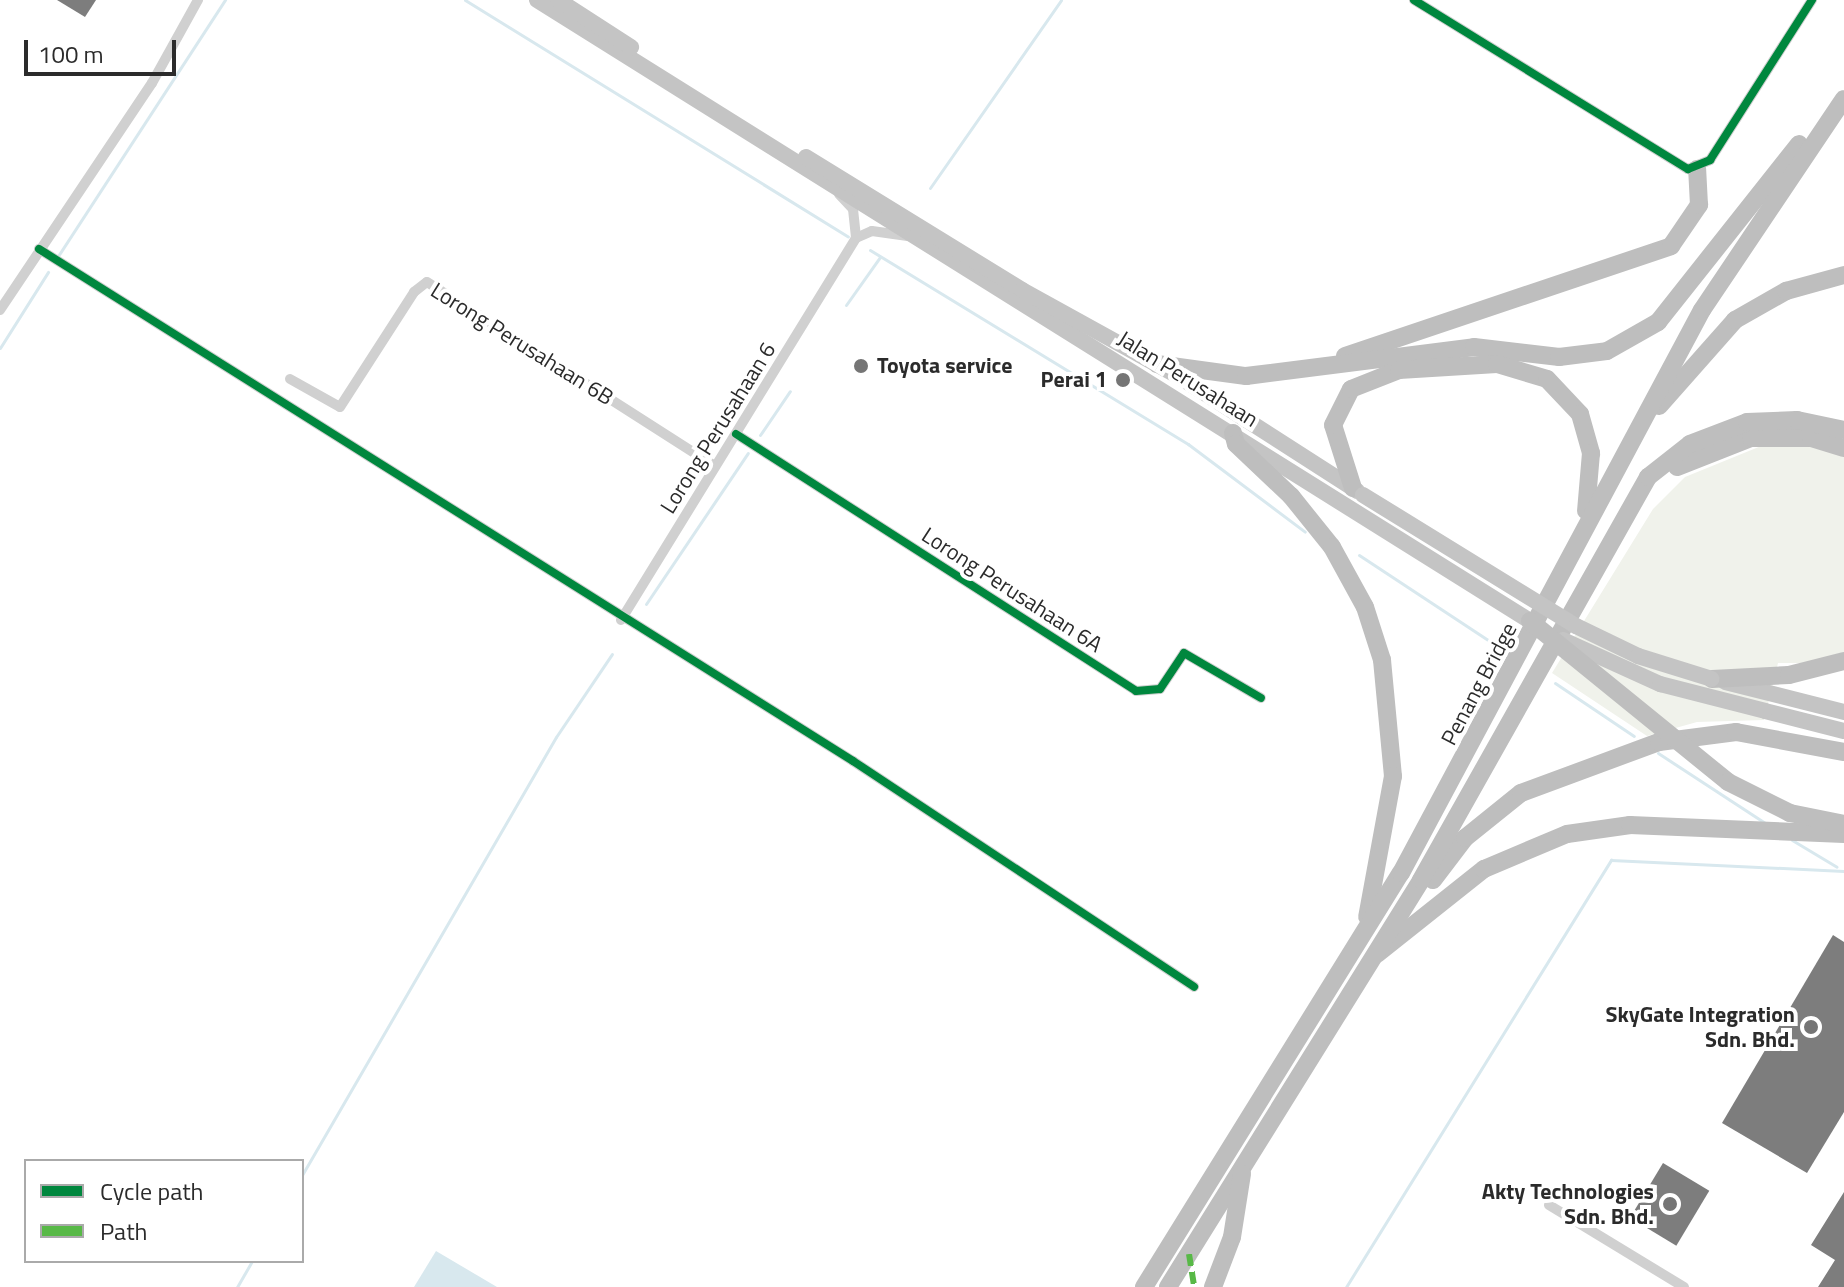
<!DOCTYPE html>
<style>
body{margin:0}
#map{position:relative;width:1844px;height:1287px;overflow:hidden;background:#fff;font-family:"Titillium Web",sans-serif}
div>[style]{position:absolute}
.green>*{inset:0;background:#f0f2eb}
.water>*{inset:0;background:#d8e8ee}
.stream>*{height:3px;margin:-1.5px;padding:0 1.5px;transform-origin:1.5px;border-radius:1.5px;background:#d8e8ee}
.building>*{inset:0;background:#7d7d7d;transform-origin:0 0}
.minor>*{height:10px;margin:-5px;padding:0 5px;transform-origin:5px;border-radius:5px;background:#d0d0d0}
.primary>*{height:16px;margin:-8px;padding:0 8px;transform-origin:8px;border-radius:8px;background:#c4c4c4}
.motorway>*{height:18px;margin:-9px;padding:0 9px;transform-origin:9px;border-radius:9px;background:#bebebe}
.primary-bridge>*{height:16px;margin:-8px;padding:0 8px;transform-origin:8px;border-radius:8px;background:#c4c4c4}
.motorway-bridge>*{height:18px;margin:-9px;padding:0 9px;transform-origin:9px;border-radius:9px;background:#bebebe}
.quiet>*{height:6px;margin-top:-3px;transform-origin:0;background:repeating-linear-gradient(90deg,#58b947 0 12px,transparent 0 18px)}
.cycleway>*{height:8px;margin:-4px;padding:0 4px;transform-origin:4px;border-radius:4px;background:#00873e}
.dots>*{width:22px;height:22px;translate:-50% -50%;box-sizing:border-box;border:4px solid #fff;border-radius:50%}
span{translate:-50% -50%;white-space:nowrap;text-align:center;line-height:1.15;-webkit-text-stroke:8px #fff;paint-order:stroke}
.street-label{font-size:22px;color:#2b2b2b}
.poi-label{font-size:22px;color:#2b2b2b;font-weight:700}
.left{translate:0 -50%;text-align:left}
.right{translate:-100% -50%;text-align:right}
.legend{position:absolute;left:24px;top:1159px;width:280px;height:104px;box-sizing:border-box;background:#fff;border:2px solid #aaa;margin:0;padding:10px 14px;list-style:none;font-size:24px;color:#2b2b2b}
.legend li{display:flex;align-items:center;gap:16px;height:40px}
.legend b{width:40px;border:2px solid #aaa}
.scale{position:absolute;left:24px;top:40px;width:152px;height:36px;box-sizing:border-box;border:4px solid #2b2b2b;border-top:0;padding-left:10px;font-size:24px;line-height:28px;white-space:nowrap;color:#2b2b2b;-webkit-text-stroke:6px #fff;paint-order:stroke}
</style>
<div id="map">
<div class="green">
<div style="clip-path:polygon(1771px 442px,1844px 451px,1844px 652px,1804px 663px,1778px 663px,1764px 720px,1697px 722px,1647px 736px,1552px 673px,1653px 509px,1685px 477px)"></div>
</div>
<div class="water">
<div style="clip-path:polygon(436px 1251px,497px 1287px,414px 1287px)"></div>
</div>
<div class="stream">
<div style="left:465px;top:0;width:450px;rotate:31.7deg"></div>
<div style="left:930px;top:188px;width:229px;rotate:-55.1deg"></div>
<div style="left:870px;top:250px;width:373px;rotate:31.4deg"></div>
<div style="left:1188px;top:444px;width:146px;rotate:36.9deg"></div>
<div style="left:58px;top:256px;width:306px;rotate:-56.9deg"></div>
<div style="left:846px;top:305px;width:59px;rotate:-54.7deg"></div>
<div style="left:0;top:348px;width:90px;rotate:-57.7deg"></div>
<div style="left:760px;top:435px;width:53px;rotate:-55.7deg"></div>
<div style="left:1359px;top:555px;width:169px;rotate:33.4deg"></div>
<div style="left:646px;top:604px;width:182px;rotate:-56deg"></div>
<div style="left:1555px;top:683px;width:95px;rotate:33.9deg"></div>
<div style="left:1658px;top:753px;width:128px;rotate:33.2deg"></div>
<div style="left:1792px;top:840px;width:52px;rotate:31deg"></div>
<div style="left:302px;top:1175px;width:506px;rotate:-59.89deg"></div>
<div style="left:556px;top:737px;width:100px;rotate:-56deg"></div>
<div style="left:237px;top:1287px;width:30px;rotate:-60deg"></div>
<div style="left:1346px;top:1287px;width:503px;rotate:-58.18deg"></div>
<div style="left:1611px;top:860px;width:233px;rotate:2.7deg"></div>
</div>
<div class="building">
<div style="clip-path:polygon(57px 0,96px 0,85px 17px)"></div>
<div style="clip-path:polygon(1833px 935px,1844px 942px,1844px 1112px,1807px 1173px,1722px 1123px)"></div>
<div style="left:1663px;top:1163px;width:54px;height:64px;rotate:31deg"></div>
<div style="clip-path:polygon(1844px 1192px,1844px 1287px,1818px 1287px,1835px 1260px,1811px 1245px)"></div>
</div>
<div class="minor">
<div style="left:1414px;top:0;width:322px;rotate:31.7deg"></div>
<div style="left:1688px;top:169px;width:24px;rotate:-22deg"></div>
<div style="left:1710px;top:160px;width:190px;rotate:-57.5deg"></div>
<div style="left:839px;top:194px;width:21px;rotate:47deg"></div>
<div style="left:853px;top:209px;width:29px;rotate:84deg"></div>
<div style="left:39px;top:249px;width:962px;rotate:32.17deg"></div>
<div style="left:853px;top:761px;width:409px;rotate:33.5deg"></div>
<div style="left:0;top:310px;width:273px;rotate:-56.2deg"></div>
<div style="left:152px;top:83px;width:95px;rotate:-61deg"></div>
<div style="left:290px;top:379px;width:57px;rotate:29.2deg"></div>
<div style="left:340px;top:407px;width:137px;rotate:-57.2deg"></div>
<div style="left:414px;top:292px;width:16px;rotate:-38deg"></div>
<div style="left:427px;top:282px;width:342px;rotate:32.6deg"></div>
<div style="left:736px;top:434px;width:475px;rotate:32.7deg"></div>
<div style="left:1136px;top:691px;width:24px;rotate:-5deg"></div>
<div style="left:1160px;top:689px;width:43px;rotate:-56.3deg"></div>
<div style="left:1184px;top:653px;width:89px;rotate:30.3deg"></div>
<div style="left:621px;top:620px;width:448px;rotate:-58.4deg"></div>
<div style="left:856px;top:238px;width:17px;rotate:-24deg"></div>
<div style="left:872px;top:231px;width:36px;rotate:8deg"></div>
<div style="left:1549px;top:1205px;width:158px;rotate:31.3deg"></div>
</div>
<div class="primary">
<div style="left:537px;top:0;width:1171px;rotate:32.02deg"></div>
<div style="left:558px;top:0;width:87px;rotate:32.8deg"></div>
<div style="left:806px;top:157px;width:254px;rotate:31.6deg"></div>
<div style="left:1022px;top:290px;width:178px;rotate:28.9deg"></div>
<div style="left:1178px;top:376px;width:213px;rotate:32.7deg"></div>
<div style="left:1725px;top:682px;width:123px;rotate:14.1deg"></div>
<div style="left:1765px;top:711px;width:81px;rotate:14.2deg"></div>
</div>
<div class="motorway">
<div style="left:1345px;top:356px;width:344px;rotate:-18.6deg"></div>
<div style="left:1671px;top:246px;width:50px;rotate:-55.7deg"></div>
<div style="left:1699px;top:205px;width:36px;rotate:-93deg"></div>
<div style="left:1157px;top:364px;width:90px;rotate:7.7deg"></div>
<div style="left:1246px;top:376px;width:230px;rotate:-7.2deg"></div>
<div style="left:1474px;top:347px;width:86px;rotate:6.7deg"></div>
<div style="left:1559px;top:357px;width:48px;rotate:-7.1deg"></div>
<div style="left:1607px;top:351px;width:59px;rotate:-29.6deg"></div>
<div style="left:1658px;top:322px;width:227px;rotate:-51.6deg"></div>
<div style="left:1659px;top:406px;width:115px;rotate:-48.5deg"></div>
<div style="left:1735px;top:320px;width:59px;rotate:-29.6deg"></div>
<div style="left:1786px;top:291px;width:60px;rotate:-15.4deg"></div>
<div style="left:1233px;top:433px;width:11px;rotate:75deg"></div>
<div style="left:1236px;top:444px;width:76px;rotate:43.4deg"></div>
<div style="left:1291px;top:496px;width:65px;rotate:51.2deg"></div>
<div style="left:1332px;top:547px;width:68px;rotate:61.2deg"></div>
<div style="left:1365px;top:607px;width:56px;rotate:72.2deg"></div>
<div style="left:1382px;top:660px;width:117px;rotate:84.6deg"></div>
<div style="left:1393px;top:776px;width:143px;rotate:100.4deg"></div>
<div style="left:1677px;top:467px;width:79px;rotate:-21.4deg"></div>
<div style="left:1751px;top:438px;width:60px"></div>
<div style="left:1811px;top:438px;width:34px;rotate:17deg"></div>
<div style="left:1353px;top:488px;width:66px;rotate:-107.6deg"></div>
<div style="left:1333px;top:425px;width:40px;rotate:-63.4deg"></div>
<div style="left:1351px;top:389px;width:52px;rotate:-21.6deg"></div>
<div style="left:1399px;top:370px;width:98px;rotate:-3.5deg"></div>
<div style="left:1497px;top:364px;width:52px;rotate:16.7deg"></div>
<div style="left:1547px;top:379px;width:48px;rotate:46.7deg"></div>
<div style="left:1580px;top:414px;width:41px;rotate:74.2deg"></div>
<div style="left:1591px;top:453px;width:58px;rotate:94.9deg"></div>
<div style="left:1712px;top:679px;width:77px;rotate:-3deg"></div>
<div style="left:1789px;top:675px;width:57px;rotate:-14.3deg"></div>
<div style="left:1433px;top:880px;width:53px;rotate:-52.7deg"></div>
<div style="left:1465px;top:838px;width:72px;rotate:-38.8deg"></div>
<div style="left:1521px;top:793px;width:147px;rotate:-20.3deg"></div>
<div style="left:1659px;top:742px;width:78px;rotate:-7.4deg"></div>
<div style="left:1736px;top:732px;width:110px;rotate:10.5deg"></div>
<div style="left:1377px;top:954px;width:137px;rotate:-38.5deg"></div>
<div style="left:1484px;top:869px;width:90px;rotate:-22.9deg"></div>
<div style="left:1567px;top:834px;width:64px;rotate:-8.1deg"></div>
<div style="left:1630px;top:825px;width:214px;rotate:2.4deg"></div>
<div style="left:1144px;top:1287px;width:487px;rotate:-58.2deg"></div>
<div style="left:1401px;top:873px;width:638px;rotate:-61.87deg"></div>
<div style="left:1702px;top:310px;width:254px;rotate:-56.1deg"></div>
<div style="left:1168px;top:1287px;width:479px;rotate:-58.1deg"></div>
<div style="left:1421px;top:880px;width:463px;rotate:-60.6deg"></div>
<div style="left:1648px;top:477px;width:53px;rotate:-38.2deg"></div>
<div style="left:1690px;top:444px;width:61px;rotate:-21.1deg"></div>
<div style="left:1747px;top:422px;width:50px;rotate:-2.3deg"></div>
<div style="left:1797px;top:420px;width:48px;rotate:12deg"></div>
<div style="left:1213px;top:1287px;width:53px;rotate:-69.2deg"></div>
<div style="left:1232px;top:1237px;width:64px;rotate:-81deg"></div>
</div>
<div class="primary-bridge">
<div style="left:1363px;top:495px;width:250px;rotate:31.6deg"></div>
<div style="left:1576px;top:626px;width:69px;rotate:25.8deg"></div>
<div style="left:1638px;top:656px;width:77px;rotate:17.3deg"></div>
<div style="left:1563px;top:640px;width:107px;rotate:24.4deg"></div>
<div style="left:1660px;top:684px;width:108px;rotate:14.4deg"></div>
</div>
<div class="motorway-bridge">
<div style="left:1530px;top:621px;width:255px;rotate:39.1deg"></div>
<div style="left:1728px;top:782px;width:69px;rotate:26.6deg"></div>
<div style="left:1790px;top:813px;width:55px;rotate:11.5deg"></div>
</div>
<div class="quiet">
<div style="left:1189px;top:1254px;width:33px;rotate:81deg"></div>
</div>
<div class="cycleway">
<div style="left:1414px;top:0;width:322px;rotate:31.7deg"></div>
<div style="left:1688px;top:169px;width:24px;rotate:-22deg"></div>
<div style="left:1710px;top:160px;width:190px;rotate:-57.5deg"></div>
<div style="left:39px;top:249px;width:962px;rotate:32.17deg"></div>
<div style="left:853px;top:761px;width:409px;rotate:33.5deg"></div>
<div style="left:736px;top:434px;width:475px;rotate:32.7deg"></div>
<div style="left:1136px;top:691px;width:24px;rotate:-5deg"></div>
<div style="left:1160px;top:689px;width:43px;rotate:-56.3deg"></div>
<div style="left:1184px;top:653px;width:89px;rotate:30.3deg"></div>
</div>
<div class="dots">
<div style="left:861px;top:366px;background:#757575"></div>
<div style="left:1123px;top:380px;background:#757575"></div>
<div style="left:1811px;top:1027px;background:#757575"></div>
<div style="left:1670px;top:1204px;background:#757575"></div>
</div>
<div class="street-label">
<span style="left:522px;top:344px;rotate:32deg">Lorong Perusahaan 6B</span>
<span style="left:1188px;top:379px;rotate:32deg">Jalan Perusahaan</span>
<span style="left:718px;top:428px;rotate:-58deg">Lorong Perusahaan 6</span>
<span style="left:1012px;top:590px;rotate:33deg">Lorong Perusahaan 6A</span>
<span style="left:1479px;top:684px;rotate:-62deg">Penang Bridge</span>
</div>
<div class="poi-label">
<span class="left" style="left:877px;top:366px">Toyota service</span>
<span class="right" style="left:1107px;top:380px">Perai 1</span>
<span class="right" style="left:1795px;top:1027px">SkyGate Integration<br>Sdn. Bhd.</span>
<span class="right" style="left:1654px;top:1204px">Akty Technologies<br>Sdn. Bhd.</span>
</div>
<ul class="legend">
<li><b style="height:10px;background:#00873e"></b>Cycle path</li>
<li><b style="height:10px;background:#58b947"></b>Path</li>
</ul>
<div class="scale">100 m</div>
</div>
